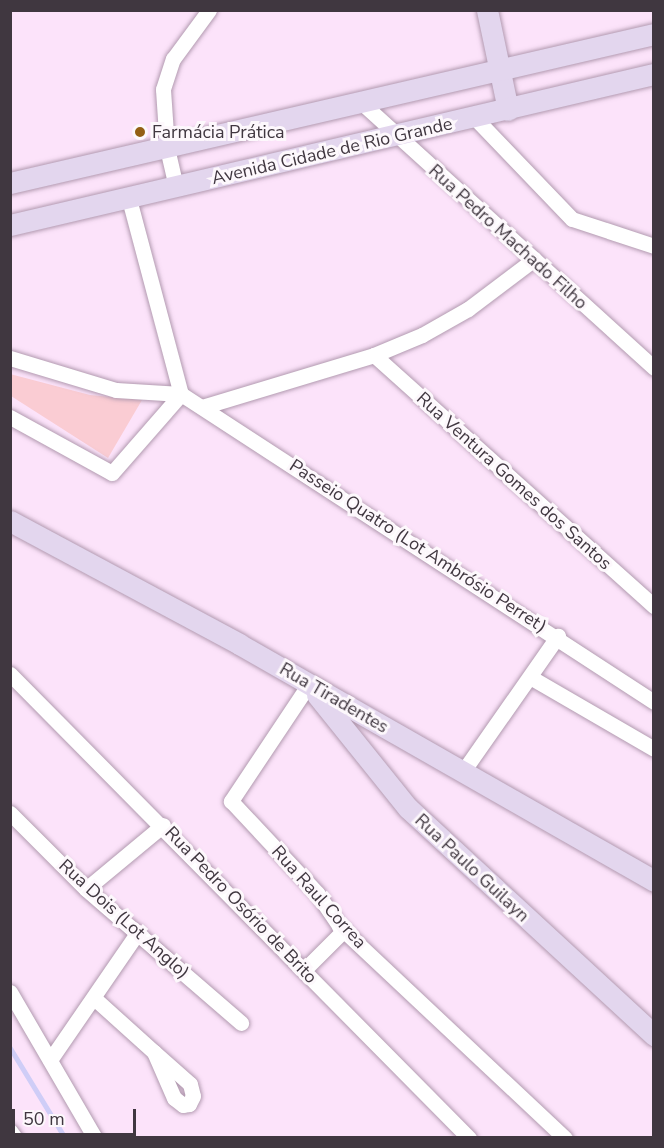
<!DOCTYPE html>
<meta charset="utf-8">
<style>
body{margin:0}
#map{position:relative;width:664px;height:1148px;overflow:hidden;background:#fce3fa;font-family:"Nunito Sans",sans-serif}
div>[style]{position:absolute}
.green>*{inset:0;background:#faccd3}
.stream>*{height:5px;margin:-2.5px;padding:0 2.5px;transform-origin:2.5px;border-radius:2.5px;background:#cfcdf7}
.roads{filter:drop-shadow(0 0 2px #b29ab0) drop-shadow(0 0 2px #b29ab0)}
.street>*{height:15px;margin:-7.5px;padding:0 7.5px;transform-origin:7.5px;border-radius:7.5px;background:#fff}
.secondary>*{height:21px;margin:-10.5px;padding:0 10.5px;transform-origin:10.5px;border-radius:10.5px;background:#e3d6ee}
.dots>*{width:16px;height:16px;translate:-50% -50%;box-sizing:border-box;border:3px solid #fdf8fc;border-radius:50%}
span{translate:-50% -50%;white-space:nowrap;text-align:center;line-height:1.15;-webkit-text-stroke:6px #fdf8fc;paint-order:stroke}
.poi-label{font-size:18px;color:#403740}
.left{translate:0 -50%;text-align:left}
.street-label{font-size:18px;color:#403740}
.frame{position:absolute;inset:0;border:12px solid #403740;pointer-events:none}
.scale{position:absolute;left:12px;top:1109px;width:124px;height:27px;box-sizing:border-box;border:3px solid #403740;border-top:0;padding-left:8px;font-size:18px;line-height:21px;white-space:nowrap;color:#403740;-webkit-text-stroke:4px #fdf8fc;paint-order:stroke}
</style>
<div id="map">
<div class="green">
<div style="clip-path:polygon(10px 374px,90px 395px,142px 400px,108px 458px,11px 396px)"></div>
</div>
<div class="stream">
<div style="left:10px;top:1048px;width:105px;rotate:58.6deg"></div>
</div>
<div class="roads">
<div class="street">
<div style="left:363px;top:104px;width:393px;rotate:42.2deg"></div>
<div style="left:475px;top:118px;width:140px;rotate:46.2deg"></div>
<div style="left:572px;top:219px;width:86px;rotate:18.2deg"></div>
<div style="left:176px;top:187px;width:40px;rotate:-103deg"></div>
<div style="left:167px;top:148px;width:59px;rotate:-93.9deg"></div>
<div style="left:163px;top:89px;width:32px;rotate:-72deg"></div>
<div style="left:173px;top:59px;width:61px;rotate:-53.7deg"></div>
<div style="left:129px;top:199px;width:202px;rotate:75.1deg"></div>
<div style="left:374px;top:355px;width:376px;rotate:41.9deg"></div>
<div style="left:10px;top:358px;width:111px;rotate:16.8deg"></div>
<div style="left:116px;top:390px;width:65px;rotate:3.5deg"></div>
<div style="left:181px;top:394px;width:564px;rotate:33.07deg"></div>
<div style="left:202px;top:407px;width:180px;rotate:-16.8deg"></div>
<div style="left:374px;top:355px;width:52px;rotate:-22.6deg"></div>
<div style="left:422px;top:335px;width:53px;rotate:-29.5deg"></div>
<div style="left:468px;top:309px;width:83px;rotate:-37.1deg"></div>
<div style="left:10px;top:417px;width:116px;rotate:28.8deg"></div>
<div style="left:112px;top:473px;width:105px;rotate:-48.9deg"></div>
<div style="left:10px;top:674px;width:653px;rotate:45.31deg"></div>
<div style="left:530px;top:677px;width:143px;rotate:30.1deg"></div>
<div style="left:309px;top:684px;width:141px;rotate:123.7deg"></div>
<div style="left:231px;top:801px;width:126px;rotate:46.9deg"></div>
<div style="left:317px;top:893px;width:40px;rotate:56deg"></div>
<div style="left:339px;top:926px;width:310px;rotate:43.2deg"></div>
<div style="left:464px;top:770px;width:164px;rotate:-55deg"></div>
<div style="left:10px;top:813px;width:107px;rotate:45deg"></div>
<div style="left:86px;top:889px;width:205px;rotate:40.8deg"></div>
<div style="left:86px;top:889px;width:100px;rotate:-39.7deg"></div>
<div style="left:304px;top:970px;width:57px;rotate:-45deg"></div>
<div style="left:10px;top:992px;width:169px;rotate:59.8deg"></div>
<div style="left:94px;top:998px;width:81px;rotate:42deg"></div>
<div style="left:154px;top:1052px;width:48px;rotate:41.6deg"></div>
<div style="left:190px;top:1084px;width:12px;rotate:76deg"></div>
<div style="left:193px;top:1096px;width:9px;rotate:117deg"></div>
<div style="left:189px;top:1104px;width:6px;rotate:171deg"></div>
<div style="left:183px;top:1105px;width:11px;rotate:-142deg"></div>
<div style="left:174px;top:1098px;width:50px;rotate:-113.5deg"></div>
<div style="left:50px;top:1060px;width:155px;rotate:-55.5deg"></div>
<div style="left:10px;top:1131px;width:9px;rotate:54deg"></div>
</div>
<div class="secondary">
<div style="left:487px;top:10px;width:102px;rotate:78.1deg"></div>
<div style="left:10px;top:183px;width:661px;rotate:-13.03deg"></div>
<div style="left:10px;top:225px;width:661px;rotate:-13.2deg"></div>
<div style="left:10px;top:521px;width:260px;rotate:28.2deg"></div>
<div style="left:239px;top:644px;width:478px;rotate:29.7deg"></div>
<div style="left:317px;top:695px;width:145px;rotate:51.2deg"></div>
<div style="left:408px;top:808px;width:335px;rotate:42.7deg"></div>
</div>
</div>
<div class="dots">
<div style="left:140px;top:132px;background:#945f14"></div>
</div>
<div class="poi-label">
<span class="left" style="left:152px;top:132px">Farmácia Prática</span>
</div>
<div class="street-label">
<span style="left:332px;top:151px;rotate:-13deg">Avenida Cidade de Rio Grande</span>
<span style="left:508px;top:237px;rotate:42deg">Rua Pedro Machado Filho</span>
<span style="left:514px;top:481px;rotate:42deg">Rua Ventura Gomes dos Santos</span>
<span style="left:418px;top:546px;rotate:33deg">Passeio Quatro (Lot Ambrósio Perret)</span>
<span style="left:334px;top:698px;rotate:30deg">Rua Tiradentes</span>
<span style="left:472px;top:868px;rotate:43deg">Rua Paulo Guilayn</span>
<span style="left:319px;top:897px;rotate:48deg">Rua Raul Correa</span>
<span style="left:241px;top:905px;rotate:46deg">Rua Pedro Osório de Brito</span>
<span style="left:124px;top:919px;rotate:42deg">Rua Dois (Lot Anglo)</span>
</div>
<div class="frame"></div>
<div class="scale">50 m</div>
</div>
